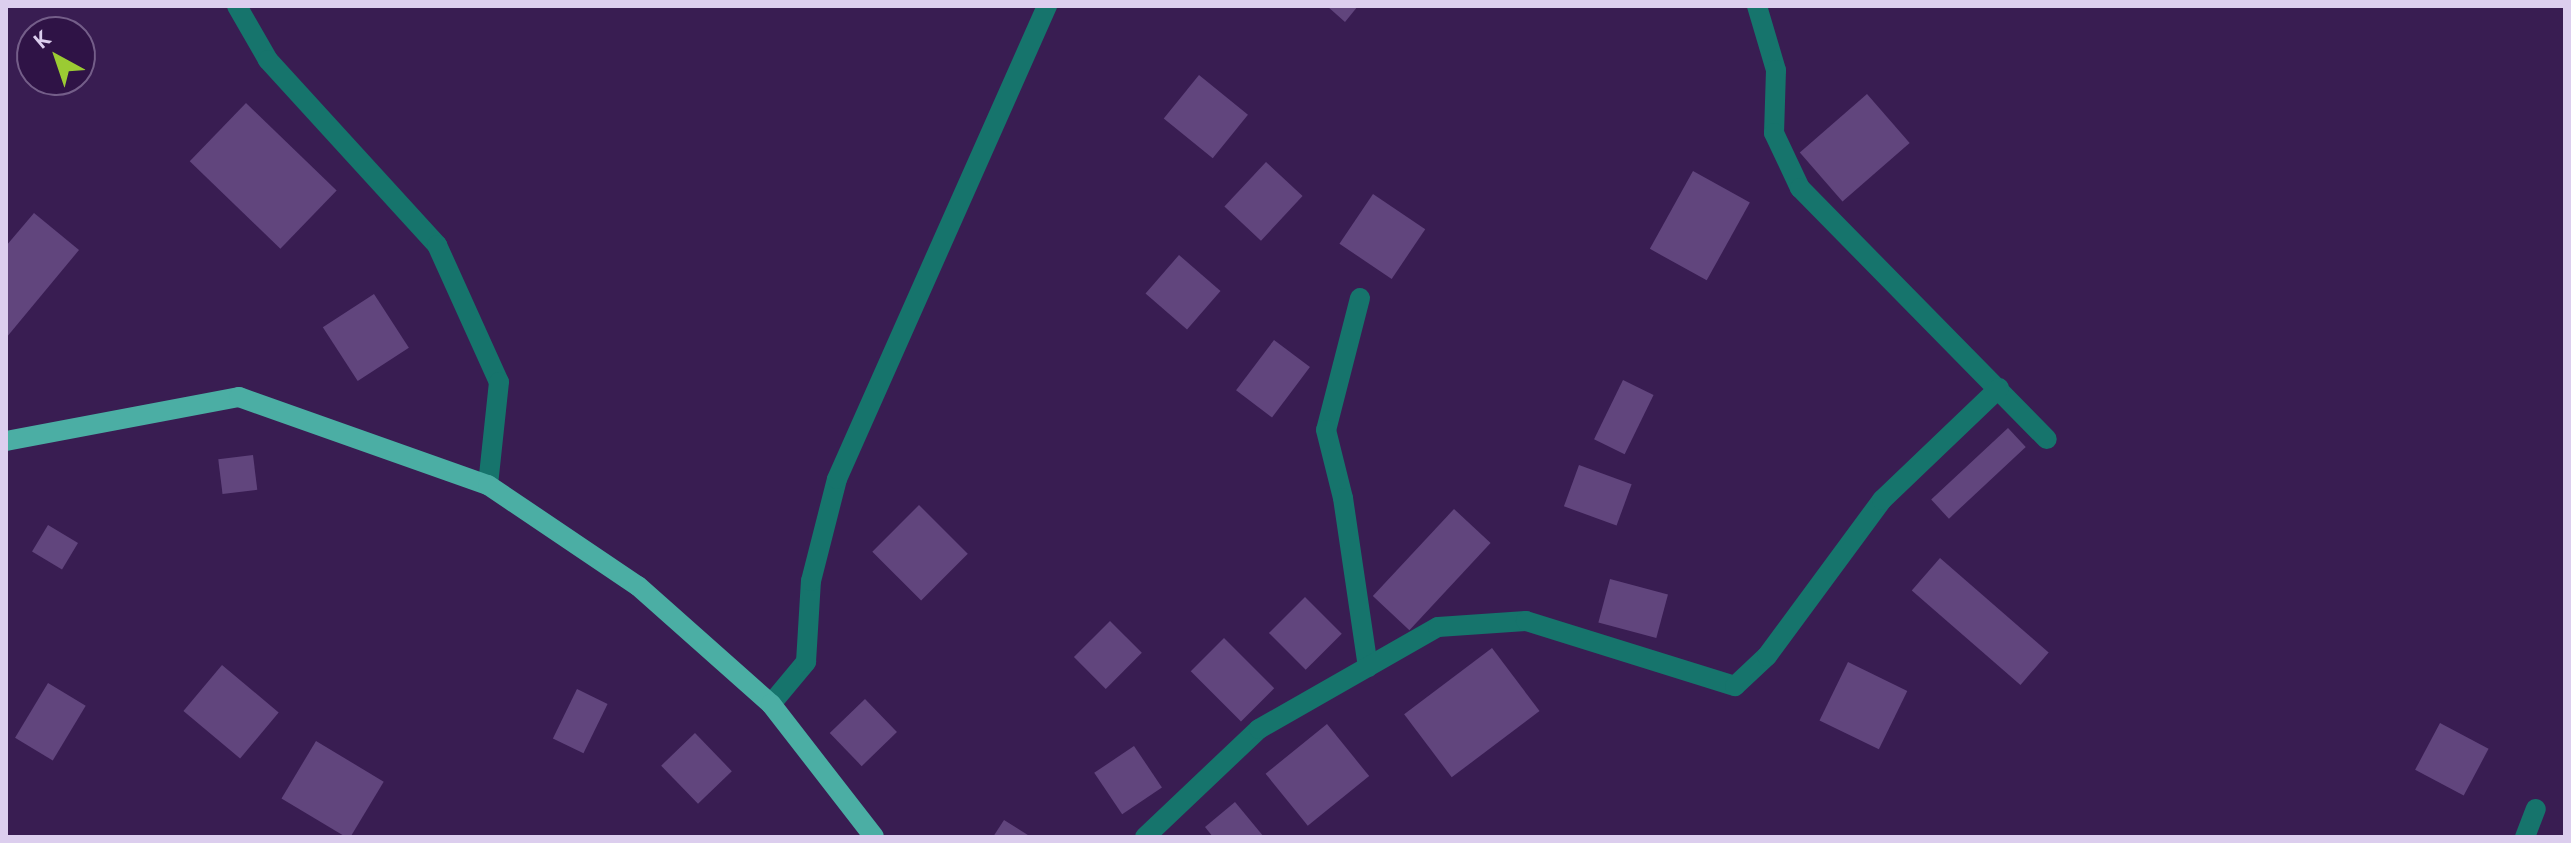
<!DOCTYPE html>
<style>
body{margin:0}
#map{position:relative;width:2571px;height:843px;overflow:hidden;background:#391d52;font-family:"Space Grotesk",sans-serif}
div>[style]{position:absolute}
.building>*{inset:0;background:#61457d;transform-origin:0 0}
.minor>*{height:20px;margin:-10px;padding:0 10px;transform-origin:10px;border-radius:10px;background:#16746c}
.major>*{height:20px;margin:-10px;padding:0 10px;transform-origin:10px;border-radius:10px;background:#4baea4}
span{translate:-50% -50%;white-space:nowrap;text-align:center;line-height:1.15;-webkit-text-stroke:6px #2f1346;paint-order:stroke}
.frame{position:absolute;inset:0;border:8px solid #dcceee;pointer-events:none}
.north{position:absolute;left:16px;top:16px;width:80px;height:80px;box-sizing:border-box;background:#2f1346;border:2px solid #745e89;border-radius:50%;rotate:320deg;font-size:22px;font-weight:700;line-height:32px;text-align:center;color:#dcceee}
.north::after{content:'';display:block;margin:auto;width:28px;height:36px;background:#9bcb33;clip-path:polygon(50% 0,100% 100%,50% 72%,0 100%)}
</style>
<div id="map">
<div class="building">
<div style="clip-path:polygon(1327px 6px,1358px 6px,1345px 22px)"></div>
<div style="left:1199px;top:75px;width:63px;height:56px;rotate:39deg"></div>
<div style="left:1867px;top:94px;width:65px;height:89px;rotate:49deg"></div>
<div style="left:246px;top:103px;width:126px;height:81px;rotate:44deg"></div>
<div style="left:1266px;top:162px;width:50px;height:61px;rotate:43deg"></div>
<div style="left:1693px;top:171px;width:65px;height:89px;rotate:29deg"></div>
<div style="left:1373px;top:194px;width:63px;height:60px;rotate:34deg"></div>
<div style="clip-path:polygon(34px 213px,79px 250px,6px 338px,6px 246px)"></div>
<div style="left:1179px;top:255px;width:55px;height:51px;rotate:41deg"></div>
<div style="left:374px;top:294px;width:64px;height:61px;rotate:57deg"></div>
<div style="left:1274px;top:340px;width:45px;height:63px;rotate:37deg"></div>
<div style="left:1623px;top:380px;width:34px;height:66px;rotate:26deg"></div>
<div style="left:2008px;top:428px;width:26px;height:105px;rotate:47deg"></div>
<div style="left:253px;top:455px;width:35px;height:35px;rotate:83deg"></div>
<div style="left:1579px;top:465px;width:56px;height:44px;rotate:20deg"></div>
<div style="left:919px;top:505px;width:69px;height:66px;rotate:45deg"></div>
<div style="left:1454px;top:509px;width:50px;height:119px;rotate:43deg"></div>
<div style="left:48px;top:525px;width:35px;height:31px;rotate:31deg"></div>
<div style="left:1940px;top:558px;width:144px;height:43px;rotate:41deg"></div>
<div style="left:1610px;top:579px;width:60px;height:45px;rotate:15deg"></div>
<div style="left:1305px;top:597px;width:52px;height:51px;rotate:45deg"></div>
<div style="left:1110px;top:621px;width:45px;height:51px;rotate:45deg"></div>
<div style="left:1224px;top:638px;width:71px;height:47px;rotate:45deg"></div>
<div style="left:1492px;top:648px;width:79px;height:110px;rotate:53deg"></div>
<div style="left:1848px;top:662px;width:66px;height:65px;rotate:26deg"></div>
<div style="left:222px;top:665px;width:74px;height:60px;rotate:40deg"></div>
<div style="left:48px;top:683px;width:44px;height:64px;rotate:31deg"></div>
<div style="left:577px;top:689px;width:34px;height:55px;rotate:26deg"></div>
<div style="left:865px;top:699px;width:46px;height:49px;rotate:46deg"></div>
<div style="left:2440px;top:723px;width:55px;height:53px;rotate:28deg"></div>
<div style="left:1327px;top:724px;width:67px;height:79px;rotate:51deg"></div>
<div style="left:695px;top:733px;width:53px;height:47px;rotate:46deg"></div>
<div style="left:316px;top:741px;width:79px;height:67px;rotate:31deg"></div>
<div style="left:1134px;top:746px;width:50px;height:48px;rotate:56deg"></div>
<div style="clip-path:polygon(1235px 802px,1264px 837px,1213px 837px,1205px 827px)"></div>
<div style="clip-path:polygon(1004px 820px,1031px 837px,993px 837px)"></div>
</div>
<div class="minor">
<div style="left:237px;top:6px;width:62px;rotate:60.1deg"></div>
<div style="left:268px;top:60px;width:251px;rotate:47.6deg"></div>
<div style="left:437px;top:245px;width:150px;rotate:65.7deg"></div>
<div style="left:499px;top:382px;width:104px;rotate:96.1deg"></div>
<div style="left:1757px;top:6px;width:67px;rotate:73.5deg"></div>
<div style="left:1776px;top:70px;width:63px;rotate:91.8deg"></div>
<div style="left:1774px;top:133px;width:61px;rotate:64.7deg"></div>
<div style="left:1800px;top:188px;width:352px;rotate:45.5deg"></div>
<div style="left:1360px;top:298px;width:136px;rotate:104.4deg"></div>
<div style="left:1326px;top:430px;width:70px;rotate:76deg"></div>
<div style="left:1343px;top:498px;width:171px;rotate:81.6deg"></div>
<div style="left:771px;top:704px;width:55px;rotate:-50.2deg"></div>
<div style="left:806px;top:662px;width:81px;rotate:-86.5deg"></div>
<div style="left:811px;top:581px;width:105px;rotate:-75.7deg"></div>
<div style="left:837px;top:479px;width:518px;rotate:-66.06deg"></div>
<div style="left:1145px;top:837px;width:157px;rotate:-43.5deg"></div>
<div style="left:1259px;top:729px;width:206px;rotate:-29.7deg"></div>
<div style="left:1438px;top:627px;width:88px;rotate:-3.9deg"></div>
<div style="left:1526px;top:621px;width:219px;rotate:17.3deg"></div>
<div style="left:1735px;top:686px;width:44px;rotate:-43.2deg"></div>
<div style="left:1767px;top:656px;width:194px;rotate:-53.6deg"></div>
<div style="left:1882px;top:500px;width:162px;rotate:-43.7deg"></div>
<div style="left:2525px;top:837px;width:30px;rotate:-69deg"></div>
</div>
<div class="major">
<div style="left:6px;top:441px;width:237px;rotate:-10.7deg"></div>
<div style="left:239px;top:397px;width:264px;rotate:19.5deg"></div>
<div style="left:488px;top:485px;width:181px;rotate:34deg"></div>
<div style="left:638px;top:586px;width:178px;rotate:41.6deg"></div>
<div style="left:771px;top:704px;width:168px;rotate:52.2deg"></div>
</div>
<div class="frame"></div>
<div class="north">K</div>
</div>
